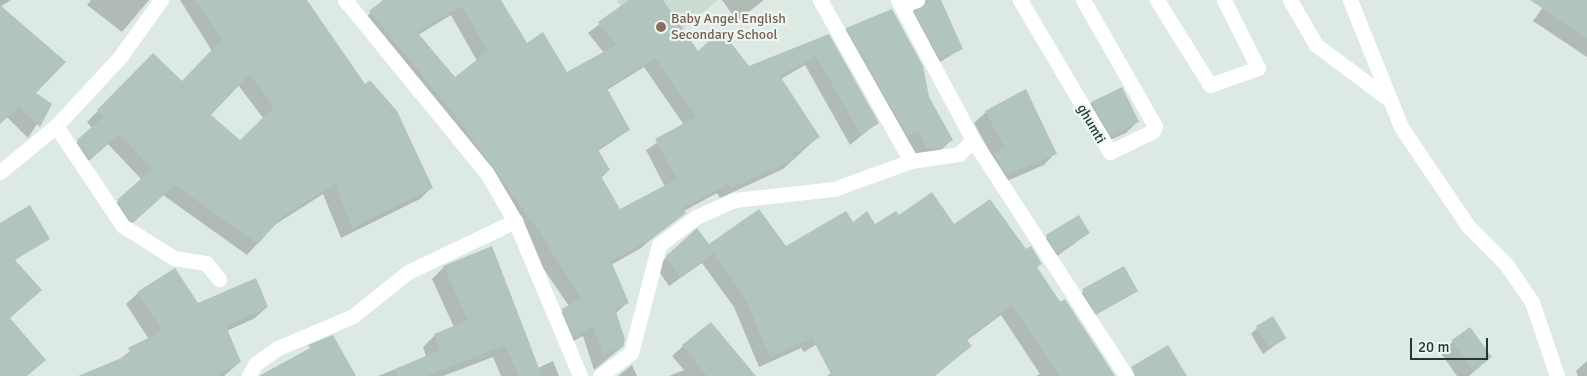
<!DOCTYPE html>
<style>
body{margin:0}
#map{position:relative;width:1587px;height:376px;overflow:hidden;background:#ddeae3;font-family:Signika,sans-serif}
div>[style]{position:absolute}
.built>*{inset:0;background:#cbdad2}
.shadow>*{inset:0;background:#0003;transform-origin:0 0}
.building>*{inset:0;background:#b2c5bc;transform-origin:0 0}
.minor>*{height:15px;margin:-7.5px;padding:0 7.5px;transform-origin:7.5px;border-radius:7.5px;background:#fff}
.dots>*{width:14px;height:14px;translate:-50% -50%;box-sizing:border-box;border:2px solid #edf7f1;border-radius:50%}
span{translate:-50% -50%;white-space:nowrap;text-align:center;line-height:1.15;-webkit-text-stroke:4.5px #edf7f1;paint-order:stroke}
.education-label{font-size:14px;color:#785e54}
.left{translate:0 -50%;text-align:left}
.street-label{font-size:14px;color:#1e3a31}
.scale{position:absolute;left:1410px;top:338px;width:78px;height:22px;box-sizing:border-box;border:2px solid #1e3a31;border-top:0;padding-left:6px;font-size:15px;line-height:18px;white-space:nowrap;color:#1e3a31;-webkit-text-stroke:4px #edf7f1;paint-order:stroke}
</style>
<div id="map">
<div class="built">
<div style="clip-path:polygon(718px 0,653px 53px,617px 1px,618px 0)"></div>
</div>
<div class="shadow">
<div style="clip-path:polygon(0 0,11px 0,0 7px,34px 93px,50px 104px,28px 138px,7px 117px,0 123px)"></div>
<div style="clip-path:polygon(91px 0,149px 0,122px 32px,87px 5px)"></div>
<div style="clip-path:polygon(evenodd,180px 0,303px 0,431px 188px,420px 199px,341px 238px,323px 194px,273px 226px,247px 255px,163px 195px,122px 232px,107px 212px,142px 180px,108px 144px,78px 170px,67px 152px,92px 128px,87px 122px,153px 55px,182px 83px,212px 51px,180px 0,238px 85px,264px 119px,240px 142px,210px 115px,238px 85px)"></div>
<div style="clip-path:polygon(evenodd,385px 0,500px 0,526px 44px,566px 74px,604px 53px,588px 33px,631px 0,661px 0,698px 53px,748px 67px,828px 36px,877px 123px,850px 145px,805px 65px,781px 79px,818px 137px,783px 169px,720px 198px,717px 193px,684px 211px,641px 248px,611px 265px,628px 302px,615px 314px,622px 347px,594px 370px,583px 336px,564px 346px,552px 320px,569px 306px,465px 154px,360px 22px,385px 0,451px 15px,477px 61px,455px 79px,418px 35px,451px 15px,385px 0,644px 67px,684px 125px,646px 150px,665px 187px,620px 211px,601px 178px,609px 170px,598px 151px,629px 130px,607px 90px,644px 67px)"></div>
<div style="clip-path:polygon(722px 0,764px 0,737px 21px)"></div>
<div style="clip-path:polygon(892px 0,940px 0,961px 49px,929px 69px,904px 22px,916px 8px)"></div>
<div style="clip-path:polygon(1548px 0,1587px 3px,1587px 57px,1533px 21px)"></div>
<div style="clip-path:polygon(847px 29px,928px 97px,952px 140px,941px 150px,916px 159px,837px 39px)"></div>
<div style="clip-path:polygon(1092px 102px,1137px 122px,1126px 133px,1099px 145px,1081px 113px)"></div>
<div style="clip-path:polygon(986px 112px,1055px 153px,1044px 165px,995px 186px,992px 156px,974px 123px)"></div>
<div style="clip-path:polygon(898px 217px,954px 226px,1026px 251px,1040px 264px,1036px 268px,1113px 376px,1036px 376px,1040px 374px,1001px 315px,966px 341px,970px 346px,935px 376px,827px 376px,868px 346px,852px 322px,804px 352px,801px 348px,759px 367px,734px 307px,702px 263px,669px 286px,656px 267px,697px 230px,709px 246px,786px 247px,852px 223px,875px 226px)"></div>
<div style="clip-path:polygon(1089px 233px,1046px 264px,1036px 248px,1047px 237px)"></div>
<div style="clip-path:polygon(444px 267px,538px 368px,553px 361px,559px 376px,501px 376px,493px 357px,443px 376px,378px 376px,426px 357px,423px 347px,435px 335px,454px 327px,432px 279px)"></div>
<div style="left:1123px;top:268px;width:26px;height:62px;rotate:59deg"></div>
<div style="clip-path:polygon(138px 293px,197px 305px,267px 307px,255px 318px,227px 331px,240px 362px,224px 376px,97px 376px,148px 338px,126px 304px)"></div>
<div style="clip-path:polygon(1257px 328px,1285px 338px,1263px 354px,1251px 334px)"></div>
<div style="clip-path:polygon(1470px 328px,1491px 357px,1469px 376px,1457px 376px,1440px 352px)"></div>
<div style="clip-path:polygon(683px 346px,754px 376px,669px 376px,684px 370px,672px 356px)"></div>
<div style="clip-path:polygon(1587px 361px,1587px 376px,1578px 376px,1576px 371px)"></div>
<div style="clip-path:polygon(632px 365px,637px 376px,618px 376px)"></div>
</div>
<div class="building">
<div style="clip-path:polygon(evenodd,195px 0,307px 0,365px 84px,370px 80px,397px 111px,433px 188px,352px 228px,335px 184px,282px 217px,258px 244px,175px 185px,134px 222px,130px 219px,117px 200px,152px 169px,119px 134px,90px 160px,77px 140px,103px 117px,97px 110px,153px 53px,182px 81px,222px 39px,195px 0,250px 74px,274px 107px,240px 140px,211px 115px,250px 74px)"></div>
<div style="clip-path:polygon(evenodd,383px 0,501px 0,527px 43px,543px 32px,567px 72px,616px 45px,598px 22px,629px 0,663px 0,698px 51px,721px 30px,749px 66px,829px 34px,879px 123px,861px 135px,816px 56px,780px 76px,820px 137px,793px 154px,795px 159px,731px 188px,728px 184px,683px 208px,686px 213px,653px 238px,611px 261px,629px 303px,615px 309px,625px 339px,623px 347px,603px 355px,593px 326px,575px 337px,569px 327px,562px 309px,581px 298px,538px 230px,455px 115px,369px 11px,383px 0,462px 6px,488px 51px,455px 77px,417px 32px,462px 6px,383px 0,655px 58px,696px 117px,655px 139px,677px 179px,620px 209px,601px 176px,610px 170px,597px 148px,630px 130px,607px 88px,655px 58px)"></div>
<div style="clip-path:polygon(932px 0,941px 0,963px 49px,940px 59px,914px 11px)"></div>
<div style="clip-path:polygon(1530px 0,1587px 0,1587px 38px)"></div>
<div style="clip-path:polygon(0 5px,66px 62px,36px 93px,52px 104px,40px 127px,19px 107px,0 124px)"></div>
<div style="clip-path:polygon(892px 9px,923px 66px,929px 97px,953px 140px,938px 148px,927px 149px,918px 131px,908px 136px,846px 28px)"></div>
<div style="left:1122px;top:87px;width:39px;height:33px;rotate:64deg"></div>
<div style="clip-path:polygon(1026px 89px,1057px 154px,1007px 175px,993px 153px,1005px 148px,985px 111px)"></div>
<div style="clip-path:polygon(932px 192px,954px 224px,990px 199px,1026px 249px,1031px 246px,1042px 264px,1037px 267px,1060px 302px,1065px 299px,1115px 376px,1060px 376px,1012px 305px,966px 339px,972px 346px,934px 376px,832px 376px,812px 338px,770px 357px,744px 296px,713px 253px,680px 277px,666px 256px,697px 228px,709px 244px,759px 209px,786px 246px,846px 211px,853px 222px,867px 211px,875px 224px,896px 211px,899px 215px)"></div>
<div style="clip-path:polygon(30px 205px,50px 239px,15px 260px,42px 290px,10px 318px,46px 360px,27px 376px,0 376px,0 223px)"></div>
<div style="left:1079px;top:215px;width:21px;height:39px;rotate:59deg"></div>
<div style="clip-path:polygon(492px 246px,542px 376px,519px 376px,505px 345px,426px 376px,398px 376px,395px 369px,440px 350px,434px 334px,468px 320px,443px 266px)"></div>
<div style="left:1124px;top:266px;width:29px;height:48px;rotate:61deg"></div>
<div style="clip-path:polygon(175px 268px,198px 303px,256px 278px,268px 307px,226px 326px,241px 362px,216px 376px,78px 376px,131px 354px,128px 348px,158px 333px,161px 329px,137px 292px)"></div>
<div style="left:1273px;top:316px;width:26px;height:20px;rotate:59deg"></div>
<div style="clip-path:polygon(711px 322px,756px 376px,707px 376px,682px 345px)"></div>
<div style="left:1470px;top:327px;width:37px;height:23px;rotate:54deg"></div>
<div style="clip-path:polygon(333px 335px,356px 376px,259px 376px,310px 348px,308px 345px)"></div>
<div style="clip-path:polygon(1168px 345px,1187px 376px,1135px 376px,1131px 367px)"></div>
</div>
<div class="minor">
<div style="left:345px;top:0;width:222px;rotate:50.7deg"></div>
<div style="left:486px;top:172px;width:57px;rotate:59.4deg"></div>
<div style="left:515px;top:221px;width:168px;rotate:67.2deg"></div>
<div style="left:820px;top:0;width:185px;rotate:60.5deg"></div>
<div style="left:898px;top:0;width:159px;rotate:61.8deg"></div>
<div style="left:973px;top:140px;width:281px;rotate:57deg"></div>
<div style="left:1020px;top:0;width:177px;rotate:59.4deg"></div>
<div style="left:1110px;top:152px;width:48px;rotate:-26deg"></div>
<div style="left:1153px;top:131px;width:5px;rotate:-68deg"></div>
<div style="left:1155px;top:126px;width:145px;rotate:-119.7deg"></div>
<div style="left:1157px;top:0;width:100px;rotate:58.1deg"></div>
<div style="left:1210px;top:85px;width:51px;rotate:-19.5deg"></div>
<div style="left:1258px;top:68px;width:76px;rotate:-116.6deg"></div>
<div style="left:1290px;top:0;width:52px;rotate:60deg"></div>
<div style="left:1316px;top:45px;width:87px;rotate:36.6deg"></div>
<div style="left:1350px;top:0;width:137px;rotate:68.1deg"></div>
<div style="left:1401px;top:127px;width:120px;rotate:55.9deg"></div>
<div style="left:1468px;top:226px;width:54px;rotate:45deg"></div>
<div style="left:1506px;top:264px;width:46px;rotate:55.6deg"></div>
<div style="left:1532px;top:302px;width:78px;rotate:71.3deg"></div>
<div style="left:901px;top:5px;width:17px;rotate:-17deg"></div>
<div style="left:56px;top:126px;width:120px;rotate:56.2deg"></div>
<div style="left:123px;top:226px;width:60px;rotate:32.1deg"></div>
<div style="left:174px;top:258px;width:32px;rotate:9deg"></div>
<div style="left:206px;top:263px;width:21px;rotate:51deg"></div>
<div style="left:0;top:172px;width:72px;rotate:-39.4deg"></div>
<div style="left:56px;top:126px;width:94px;rotate:-47.2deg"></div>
<div style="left:120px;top:57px;width:70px;rotate:-54.3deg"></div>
<div style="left:249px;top:376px;width:13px;rotate:-63deg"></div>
<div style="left:255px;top:364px;width:28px;rotate:-35deg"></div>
<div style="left:278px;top:348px;width:82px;rotate:-23.1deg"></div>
<div style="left:353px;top:316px;width:70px;rotate:-38.7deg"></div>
<div style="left:408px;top:272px;width:119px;rotate:-25.5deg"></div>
<div style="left:600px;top:376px;width:39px;rotate:-37deg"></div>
<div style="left:631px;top:353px;width:112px;rotate:-75.5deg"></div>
<div style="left:659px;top:245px;width:46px;rotate:-37.1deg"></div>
<div style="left:696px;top:217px;width:42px;rotate:-24.1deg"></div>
<div style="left:734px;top:200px;width:101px;rotate:-6.3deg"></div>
<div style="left:834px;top:189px;width:82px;rotate:-20deg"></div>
<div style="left:911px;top:161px;width:49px;rotate:-8.3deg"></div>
<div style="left:959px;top:154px;width:20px;rotate:-45deg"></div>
</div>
<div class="dots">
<div style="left:661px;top:27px;background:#8d6e63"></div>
</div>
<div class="education-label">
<span class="left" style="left:671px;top:27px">Baby Angel English<br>Secondary School</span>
</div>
<div class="street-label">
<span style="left:1091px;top:124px;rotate:60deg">ghumti</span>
</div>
<div class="scale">20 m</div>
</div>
